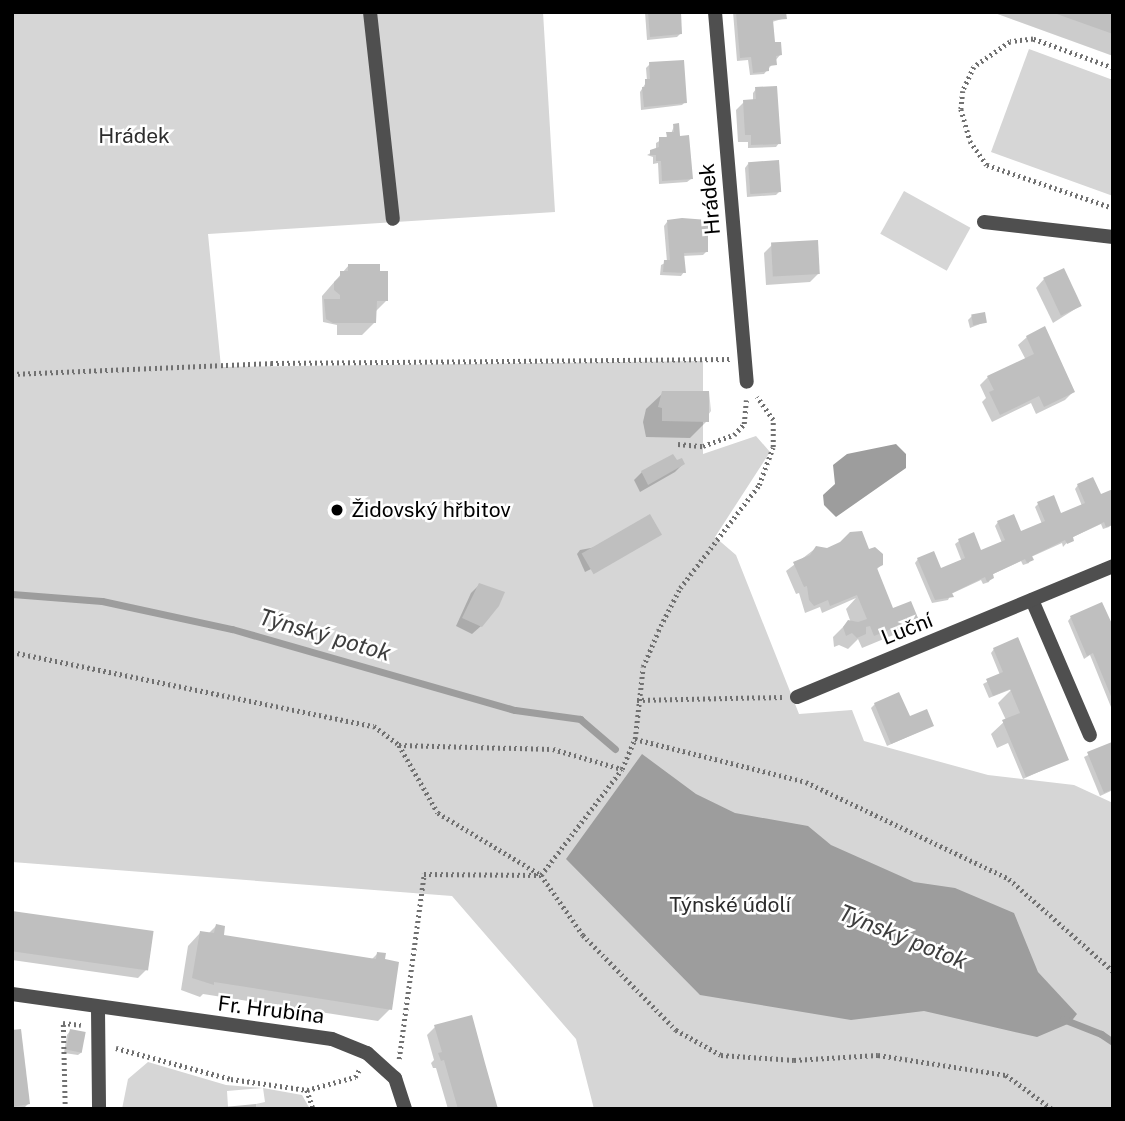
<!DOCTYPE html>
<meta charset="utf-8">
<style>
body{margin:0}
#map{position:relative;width:1125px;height:1121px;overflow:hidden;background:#fff;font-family:"Public Sans",sans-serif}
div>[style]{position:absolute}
.green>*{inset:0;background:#d6d6d6;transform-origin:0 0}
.water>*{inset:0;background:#9d9d9d}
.shadow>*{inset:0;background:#0003}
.stream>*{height:7px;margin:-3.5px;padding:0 3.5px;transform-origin:3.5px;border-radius:3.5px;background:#9d9d9d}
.building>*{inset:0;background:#bfbfbf;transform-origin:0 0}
.path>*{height:4.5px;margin-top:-2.25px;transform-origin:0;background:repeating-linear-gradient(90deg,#717171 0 2px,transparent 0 5.5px)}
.lane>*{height:14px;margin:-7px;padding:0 7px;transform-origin:7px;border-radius:7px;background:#4f4f4f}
.street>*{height:14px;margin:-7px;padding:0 7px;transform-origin:7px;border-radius:7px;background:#4f4f4f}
.dots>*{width:19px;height:19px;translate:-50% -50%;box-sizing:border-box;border:4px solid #fff;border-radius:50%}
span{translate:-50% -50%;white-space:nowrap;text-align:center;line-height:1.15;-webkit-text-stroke:5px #fff;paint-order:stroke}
.park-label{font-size:21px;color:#2d2d2d}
.street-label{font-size:21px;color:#000}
.poi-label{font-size:21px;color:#000}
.left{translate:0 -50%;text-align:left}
.water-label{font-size:23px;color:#3e3e3e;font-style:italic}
.frame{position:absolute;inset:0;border:14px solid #000;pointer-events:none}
</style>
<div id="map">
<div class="green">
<div style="clip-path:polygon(12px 12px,543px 12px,555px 212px,208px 234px,221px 367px,703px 361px,703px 391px,709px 391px,711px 411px,703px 422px,703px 454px,756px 436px,770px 452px,715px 537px,736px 555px,799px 714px,852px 710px,864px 741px,988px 775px,1074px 785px,1113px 803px,1113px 1109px,594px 1109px,576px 1039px,452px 896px,12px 862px)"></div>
<div style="clip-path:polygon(1029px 49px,1113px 80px,1113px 196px,991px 152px)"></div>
<div style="left:904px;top:191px;width:76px;height:49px;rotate:29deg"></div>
<div style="clip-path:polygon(148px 1062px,226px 1085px,263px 1088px,302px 1095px,310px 1109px,257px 1109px,256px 1104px,265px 1102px,263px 1088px,227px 1091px,228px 1107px,122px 1109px,128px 1079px)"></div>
</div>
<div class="water">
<div style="clip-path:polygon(896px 444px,906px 454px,906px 468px,836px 517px,824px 505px,823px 495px,835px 484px,833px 465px,847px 454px)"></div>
<div style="clip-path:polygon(642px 754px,696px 794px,735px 813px,808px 826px,831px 845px,914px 882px,955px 888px,1014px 913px,1038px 972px,1077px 1014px,1070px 1023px,1037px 1037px,924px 1011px,851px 1020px,700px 995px,566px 859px)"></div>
</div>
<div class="shadow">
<div style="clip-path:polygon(645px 12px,679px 12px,680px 34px,677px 37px,647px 40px)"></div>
<div style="clip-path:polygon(733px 12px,771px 12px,785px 18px,772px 22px,773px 44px,780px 55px,764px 74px,750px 75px,748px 60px,737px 61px)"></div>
<div style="clip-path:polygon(992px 12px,1113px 12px,1113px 56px)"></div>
<div style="clip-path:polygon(650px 64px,685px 102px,682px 105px,641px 110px,640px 92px,647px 81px,646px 68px)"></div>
<div style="clip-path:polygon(756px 89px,779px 143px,776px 147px,748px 148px,748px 142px,738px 142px,736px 110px,744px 102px,753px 101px,753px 93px)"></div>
<div style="clip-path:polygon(674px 126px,691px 179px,687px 182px,659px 184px,658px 163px,653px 164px,653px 157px,647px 155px,656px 150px,656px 143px,671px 134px)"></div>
<div style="clip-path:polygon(748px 164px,780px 191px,776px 195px,747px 197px,745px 168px)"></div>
<div style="clip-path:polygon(667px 222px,707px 251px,703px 255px,682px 256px,684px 272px,681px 276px,660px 275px,661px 265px,667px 262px,664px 226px)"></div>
<div style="clip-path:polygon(772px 245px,819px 273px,810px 282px,766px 285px,764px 253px)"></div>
<div style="clip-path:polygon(349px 265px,386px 301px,375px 312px,375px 322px,362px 335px,337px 335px,337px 325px,323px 322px,322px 296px)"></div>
<div style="clip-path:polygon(1044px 279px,1080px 306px,1053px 323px,1036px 288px)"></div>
<div style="clip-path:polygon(972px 316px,985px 322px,970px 328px,968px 320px)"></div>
<div style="clip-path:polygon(1027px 337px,1073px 392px,1065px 400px,1036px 414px,1031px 403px,992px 422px,982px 402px,986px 398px,980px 385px,988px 377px,1026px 360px,1018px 345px)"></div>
<div style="clip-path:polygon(663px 393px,707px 421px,690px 438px,646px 437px,643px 422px,646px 409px)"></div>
<div style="clip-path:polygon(683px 464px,675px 472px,640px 492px,634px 480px,642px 472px)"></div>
<div style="clip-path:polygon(1078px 485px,1113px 523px,1109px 527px,1103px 529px,1101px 524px,1071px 538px,1063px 547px,1062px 543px,1031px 557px,1029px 563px,1023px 565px,1021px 561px,991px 575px,989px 582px,983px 584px,981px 580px,951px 594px,948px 600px,932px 603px,915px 563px,918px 559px,940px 570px,962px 562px,955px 544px,959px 541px,973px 535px,980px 552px,1002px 543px,995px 526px,998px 522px,1020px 533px,1042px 524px,1035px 507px,1038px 504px,1060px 515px,1082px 506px,1075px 489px)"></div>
<div style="clip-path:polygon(660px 535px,585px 572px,577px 554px,580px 550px)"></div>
<div style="clip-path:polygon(816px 548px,868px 551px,881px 565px,876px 570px,892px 610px,916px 618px,903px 631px,862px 648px,858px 639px,848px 649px,839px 645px,834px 647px,833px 637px,846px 624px,851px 623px,846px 609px,856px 598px,822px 613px,820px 607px,805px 613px,799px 593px,796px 594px,786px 571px)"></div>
<div style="clip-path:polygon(479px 585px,481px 626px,472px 634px,456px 626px,471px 593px)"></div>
<div style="clip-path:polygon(1071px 617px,1113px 627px,1113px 712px,1090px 655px,1084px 659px,1068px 621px)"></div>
<div style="clip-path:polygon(994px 649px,1067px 759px,1023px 779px,1008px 743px,997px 748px,991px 734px,1006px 720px,998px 703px,1012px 689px,989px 698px,983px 684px,1000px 675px,991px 653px)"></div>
<div style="clip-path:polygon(875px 704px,909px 718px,932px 726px,887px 746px,871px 708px)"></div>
<div style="clip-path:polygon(1111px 744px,1113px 790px,1100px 796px,1084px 757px)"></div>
<div style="clip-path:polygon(12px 913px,146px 970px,138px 978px,12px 960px)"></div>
<div style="clip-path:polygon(216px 926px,222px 936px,371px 960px,378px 953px,390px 1009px,378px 1021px,203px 994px,200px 997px,181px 990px,188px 946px,200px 933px,208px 934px)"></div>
<div style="clip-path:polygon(435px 1027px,497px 1109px,448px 1109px,436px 1068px,433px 1068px,431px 1063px,434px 1060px,427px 1035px)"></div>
<div style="clip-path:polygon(70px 1031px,82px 1052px,78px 1055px,64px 1053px,67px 1035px)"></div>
<div style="clip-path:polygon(12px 1032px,28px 1104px,23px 1109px,12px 1109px)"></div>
</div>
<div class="stream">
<div style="left:12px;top:594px;width:90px;rotate:4.4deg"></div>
<div style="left:102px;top:601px;width:133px;rotate:12.2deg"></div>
<div style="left:232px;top:629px;width:294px;rotate:16deg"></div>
<div style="left:515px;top:710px;width:66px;rotate:7.9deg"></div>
<div style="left:580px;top:719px;width:46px;rotate:40.6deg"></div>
<div style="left:1063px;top:1019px;width:41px;rotate:21.5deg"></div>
<div style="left:1101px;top:1034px;width:14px;rotate:34deg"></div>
</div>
<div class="building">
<div style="clip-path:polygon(648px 12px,681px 12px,682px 34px,650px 37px)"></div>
<div style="clip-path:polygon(736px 12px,786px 12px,787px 19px,773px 20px,775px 42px,781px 42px,782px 55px,776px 56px,777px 65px,769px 66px,769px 71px,753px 73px,751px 57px,740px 58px)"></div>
<div style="clip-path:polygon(1054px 12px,1113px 12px,1113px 34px,1054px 13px)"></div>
<div style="clip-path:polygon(684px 60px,687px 103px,644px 107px,642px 87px,645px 87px,645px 79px,650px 79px,649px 62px)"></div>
<div style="clip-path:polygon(777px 86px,781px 144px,751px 145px,751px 135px,745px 135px,743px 100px,756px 99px,755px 87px)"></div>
<div style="clip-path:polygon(679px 123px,680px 136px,689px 135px,693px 179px,662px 181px,661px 161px,656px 161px,656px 155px,650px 155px,650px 150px,659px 147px,659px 137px,667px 137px,666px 132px,674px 132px,673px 124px)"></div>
<div style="left:779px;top:160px;width:32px;height:31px;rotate:86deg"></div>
<div style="clip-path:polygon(682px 218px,708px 220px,708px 252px,684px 253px,686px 273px,663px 272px,664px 260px,670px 260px,667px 220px)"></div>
<div style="left:818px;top:240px;width:34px;height:47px;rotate:87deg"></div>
<div style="clip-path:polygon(348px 264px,380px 264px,380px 271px,388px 271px,388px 301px,377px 301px,376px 323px,333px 323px,326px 319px,324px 299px,340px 299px,340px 295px,334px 290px,334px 282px,340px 277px,340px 271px,348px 271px)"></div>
<div style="left:1064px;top:268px;width:42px;height:23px;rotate:65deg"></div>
<div style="left:985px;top:312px;width:11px;height:14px;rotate:80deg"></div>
<div style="clip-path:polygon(1045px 326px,1075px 392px,1044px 407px,1039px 396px,1000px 415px,989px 392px,994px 390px,987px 376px,1034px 354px,1026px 336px)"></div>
<div style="clip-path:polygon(662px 391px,709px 391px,709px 422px,662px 421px,662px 408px,658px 407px)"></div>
<div style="clip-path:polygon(673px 454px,677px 460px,682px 458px,685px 464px,648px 485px,641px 471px)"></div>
<div style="clip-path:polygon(1093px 477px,1101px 494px,1113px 489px,1113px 525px,1106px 527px,1104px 522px,1073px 537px,1074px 541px,1067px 544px,1065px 540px,1032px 556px,1034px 560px,1027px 563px,1025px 559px,993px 574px,994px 578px,987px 582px,985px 577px,952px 593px,954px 597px,935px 600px,917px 558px,934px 551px,941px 568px,965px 558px,958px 539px,974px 532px,981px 550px,1005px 540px,997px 521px,1014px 514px,1021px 531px,1045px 521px,1037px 502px,1054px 495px,1061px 513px,1085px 503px,1077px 484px)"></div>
<div style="left:650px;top:514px;width:24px;height:79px;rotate:60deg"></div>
<div style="clip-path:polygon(862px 531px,869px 549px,875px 547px,883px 554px,883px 565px,877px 568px,893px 608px,911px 601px,918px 618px,874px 636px,870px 626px,866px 627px,866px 634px,857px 638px,852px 633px,846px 636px,843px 627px,848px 620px,858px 622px,867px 619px,857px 595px,830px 606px,828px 600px,814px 606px,809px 600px,807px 586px,804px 587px,793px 562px,810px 555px,816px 546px,827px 548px,840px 542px,850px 532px)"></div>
<div style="clip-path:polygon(479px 583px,505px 592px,499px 606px,482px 627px,462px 618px)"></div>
<div style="clip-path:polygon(1102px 602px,1113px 626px,1113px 701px,1093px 653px,1087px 656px,1070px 616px)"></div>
<div style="clip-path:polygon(1018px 637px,1069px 760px,1026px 777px,1002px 720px,1020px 713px,1010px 689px,993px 696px,986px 679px,1003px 672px,993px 648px)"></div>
<div style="clip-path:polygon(899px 692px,910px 716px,927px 709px,934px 726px,891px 744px,874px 703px)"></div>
<div style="clip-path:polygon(1112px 742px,1113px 789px,1104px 793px,1087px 752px)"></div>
<div style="left:12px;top:911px;width:143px;height:40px;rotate:8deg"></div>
<div style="clip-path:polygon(216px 924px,225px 926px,224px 935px,376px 959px,377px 952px,386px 953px,385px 959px,399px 962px,392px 1010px,214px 982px,214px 985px,192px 978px,200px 931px,214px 933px)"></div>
<div style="clip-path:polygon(472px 1015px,485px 1063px,498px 1109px,458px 1109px,444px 1060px,441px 1061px,438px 1053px,442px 1052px,434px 1025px)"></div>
<div style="clip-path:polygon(21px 1029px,30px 1104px,12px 1107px,12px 1030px)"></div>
<div style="left:70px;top:1029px;width:16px;height:21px;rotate:11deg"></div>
<div style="clip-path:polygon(256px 1104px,257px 1109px,224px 1109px,224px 1107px)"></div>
</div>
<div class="path">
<div style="left:1113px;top:68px;width:85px;rotate:-160.1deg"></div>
<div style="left:1033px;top:39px;width:23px;rotate:173deg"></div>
<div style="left:1010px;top:42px;width:44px;rotate:145.2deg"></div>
<div style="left:974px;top:67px;width:26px;rotate:115deg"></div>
<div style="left:963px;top:91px;width:18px;rotate:96deg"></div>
<div style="left:961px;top:109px;width:33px;rotate:74deg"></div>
<div style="left:970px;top:141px;width:29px;rotate:55deg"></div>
<div style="left:987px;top:165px;width:133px;rotate:18.8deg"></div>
<div style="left:12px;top:374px;width:259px;rotate:-2.4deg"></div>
<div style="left:271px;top:363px;width:459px;rotate:-0.5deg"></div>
<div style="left:678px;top:444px;width:25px;rotate:5deg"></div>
<div style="left:703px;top:446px;width:33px;rotate:-20deg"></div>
<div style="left:734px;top:435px;width:15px;rotate:-48deg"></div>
<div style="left:744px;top:424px;width:24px;rotate:-85deg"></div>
<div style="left:12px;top:652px;width:369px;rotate:11.6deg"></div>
<div style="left:374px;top:726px;width:31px;rotate:37deg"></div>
<div style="left:399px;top:745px;width:78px;rotate:60.2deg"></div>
<div style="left:438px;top:813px;width:120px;rotate:31deg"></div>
<div style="left:541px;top:875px;width:73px;rotate:55deg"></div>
<div style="left:583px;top:935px;width:133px;rotate:45.6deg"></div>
<div style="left:676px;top:1030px;width:51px;rotate:29.1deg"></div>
<div style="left:721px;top:1055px;width:73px;rotate:3.9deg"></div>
<div style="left:794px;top:1060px;width:84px;rotate:-3.4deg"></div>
<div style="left:878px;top:1055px;width:130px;rotate:8.9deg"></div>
<div style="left:1006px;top:1075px;width:57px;rotate:36.5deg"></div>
<div style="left:637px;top:700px;width:145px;rotate:-1.2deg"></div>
<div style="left:635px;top:739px;width:176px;rotate:14.1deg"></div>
<div style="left:806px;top:782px;width:225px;rotate:25.5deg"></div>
<div style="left:1009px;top:879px;width:139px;rotate:41.5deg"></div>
<div style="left:399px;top:745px;width:154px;rotate:1.5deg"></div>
<div style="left:553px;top:749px;width:72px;rotate:16.2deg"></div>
<div style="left:541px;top:875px;width:133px;rotate:-52.6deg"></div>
<div style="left:622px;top:769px;width:33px;rotate:-67deg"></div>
<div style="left:635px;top:739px;width:72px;rotate:-83.7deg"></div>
<div style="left:643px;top:667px;width:39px;rotate:-67deg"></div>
<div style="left:658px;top:631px;width:48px;rotate:-62.9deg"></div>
<div style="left:680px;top:588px;width:130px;rotate:-52.5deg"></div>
<div style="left:759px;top:485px;width:40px;rotate:-69.8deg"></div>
<div style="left:773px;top:447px;width:27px;rotate:-90deg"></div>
<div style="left:773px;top:420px;width:28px;rotate:-125deg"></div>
<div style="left:116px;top:1048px;width:119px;rotate:15.1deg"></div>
<div style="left:231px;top:1079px;width:77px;rotate:8.2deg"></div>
<div style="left:307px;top:1090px;width:50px;rotate:-15.2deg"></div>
<div style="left:355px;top:1077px;width:8px;rotate:-60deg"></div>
<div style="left:399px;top:1059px;width:187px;rotate:-82.3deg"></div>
<div style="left:424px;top:874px;width:116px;rotate:0.5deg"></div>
<div style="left:307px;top:1090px;width:20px;rotate:72deg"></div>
<div style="left:65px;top:1109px;width:86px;rotate:-91.3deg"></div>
<div style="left:63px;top:1023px;width:18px;rotate:6deg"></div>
</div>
<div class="lane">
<div style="left:984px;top:222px;width:130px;rotate:6.6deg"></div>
<div style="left:98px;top:1009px;width:100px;rotate:89.4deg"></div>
</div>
<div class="street">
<div style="left:370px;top:12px;width:208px;rotate:83.7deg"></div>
<div style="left:715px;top:12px;width:371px;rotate:85.1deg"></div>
<div style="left:1032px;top:600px;width:147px;rotate:66.8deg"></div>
<div style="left:797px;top:697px;width:342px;rotate:-22.5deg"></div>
<div style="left:12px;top:994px;width:323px;rotate:8deg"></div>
<div style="left:332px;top:1039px;width:38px;rotate:22deg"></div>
<div style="left:367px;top:1053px;width:38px;rotate:42deg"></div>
<div style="left:395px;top:1078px;width:33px;rotate:72deg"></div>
</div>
<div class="dots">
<div style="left:337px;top:510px;background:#000"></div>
</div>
<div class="park-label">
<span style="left:134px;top:136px">Hrádek</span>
<span style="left:730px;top:905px">Týnské údolí</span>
</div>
<div class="street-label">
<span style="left:710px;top:199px;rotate:-95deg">Hrádek</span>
<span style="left:907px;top:629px;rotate:-22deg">Luční</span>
<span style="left:271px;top:1010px;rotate:7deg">Fr. Hrubína</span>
</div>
<div class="poi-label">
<span class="left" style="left:351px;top:510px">Židovský hřbitov</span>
</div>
<div class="water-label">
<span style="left:325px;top:635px;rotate:16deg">Týnský potok</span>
<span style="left:903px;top:937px;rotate:22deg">Týnský potok</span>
</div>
<div class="frame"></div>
</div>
